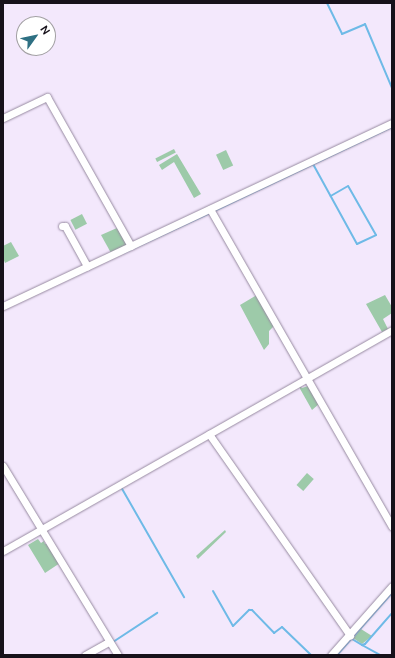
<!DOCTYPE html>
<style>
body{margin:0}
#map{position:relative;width:395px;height:658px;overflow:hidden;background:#f3e8fc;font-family:Ubuntu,sans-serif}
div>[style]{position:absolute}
.green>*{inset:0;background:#9dcaa9;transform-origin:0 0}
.stream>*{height:2px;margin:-1px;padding:0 1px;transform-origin:1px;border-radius:1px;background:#6ebae7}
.roads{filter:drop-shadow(0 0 1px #978aa1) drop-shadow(0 0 1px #978aa1)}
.minor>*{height:7px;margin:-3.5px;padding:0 3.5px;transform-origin:3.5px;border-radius:3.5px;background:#fff}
span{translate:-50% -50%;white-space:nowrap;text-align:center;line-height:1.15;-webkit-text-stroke:4px #fff;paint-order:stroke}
.frame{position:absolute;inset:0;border:4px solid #16111a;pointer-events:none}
.north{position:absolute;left:16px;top:16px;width:40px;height:40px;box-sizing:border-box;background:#fff;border:1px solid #a2a0a3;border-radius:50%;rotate:57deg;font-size:11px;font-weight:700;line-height:16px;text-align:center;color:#16111a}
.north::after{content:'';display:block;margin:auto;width:14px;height:18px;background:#2e7083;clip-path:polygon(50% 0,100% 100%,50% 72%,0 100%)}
</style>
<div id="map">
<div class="green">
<div style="left:174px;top:149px;width:4px;height:21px;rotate:63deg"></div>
<div style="left:226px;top:150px;width:17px;height:11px;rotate:65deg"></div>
<div style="clip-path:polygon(177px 154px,201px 194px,194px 198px,174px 162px,162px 170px,159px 165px)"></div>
<div style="left:82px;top:214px;width:11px;height:13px;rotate:63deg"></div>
<div style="clip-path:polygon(117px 228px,128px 246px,111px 253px,101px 235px)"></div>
<div style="clip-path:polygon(11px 242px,19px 256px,5px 263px,3px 258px,3px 246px)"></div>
<div style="clip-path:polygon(257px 295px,274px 326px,269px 331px,269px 344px,264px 350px,240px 305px)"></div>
<div style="clip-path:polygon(385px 295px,392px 307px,392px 313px,383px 319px,388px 329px,382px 332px,366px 304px)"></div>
<div style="clip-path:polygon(300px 386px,302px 388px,308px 386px,319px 404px,312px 410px,299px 387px)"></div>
<div style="left:307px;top:473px;width:9px;height:16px;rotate:41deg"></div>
<div style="clip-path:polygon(225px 530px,226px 532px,198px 559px,196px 556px)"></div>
<div style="clip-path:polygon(38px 539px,41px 543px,44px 541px,45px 544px,48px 543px,60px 563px,45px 573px,28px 545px)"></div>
<div style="clip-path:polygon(361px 629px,372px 636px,362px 644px,353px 638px)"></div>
</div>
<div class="stream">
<div style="left:327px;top:3px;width:34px;rotate:64deg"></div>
<div style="left:342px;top:34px;width:25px;rotate:-23deg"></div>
<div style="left:365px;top:24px;width:69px;rotate:67.1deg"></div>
<div style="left:313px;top:164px;width:91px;rotate:61.2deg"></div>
<div style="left:357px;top:244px;width:21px;rotate:-25deg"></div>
<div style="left:376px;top:235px;width:56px;rotate:-119.7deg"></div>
<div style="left:348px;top:186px;width:20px;rotate:150deg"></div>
<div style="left:214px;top:211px;width:197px;rotate:-25.3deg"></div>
<div style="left:123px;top:253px;width:96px;rotate:-24.7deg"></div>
<div style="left:121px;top:487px;width:127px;rotate:60.2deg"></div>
<div style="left:213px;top:591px;width:40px;rotate:60.3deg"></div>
<div style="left:233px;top:626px;width:23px;rotate:-45deg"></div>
<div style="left:249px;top:610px;width:3px"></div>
<div style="left:252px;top:610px;width:32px;rotate:46deg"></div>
<div style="left:274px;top:633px;width:10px;rotate:-37deg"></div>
<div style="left:282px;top:627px;width:40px;rotate:44deg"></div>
<div style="left:352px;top:639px;width:12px;rotate:31deg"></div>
<div style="left:362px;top:645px;width:3px;rotate:-18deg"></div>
<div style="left:365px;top:644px;width:41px;rotate:-48.9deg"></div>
<div style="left:113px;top:642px;width:53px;rotate:-33.4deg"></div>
<div style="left:362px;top:645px;width:21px;rotate:29deg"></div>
<div style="left:337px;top:655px;width:83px;rotate:-48.4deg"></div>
</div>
<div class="roads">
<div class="minor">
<div style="left:3px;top:118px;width:49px;rotate:-25.5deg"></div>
<div style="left:47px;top:97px;width:171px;rotate:60.6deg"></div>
<div style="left:210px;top:209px;width:366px;rotate:60.2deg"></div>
<div style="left:62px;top:226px;width:3px"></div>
<div style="left:65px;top:226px;width:46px;rotate:61.2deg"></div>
<div style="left:3px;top:306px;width:430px;rotate:-25.2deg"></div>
<div style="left:209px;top:434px;width:246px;rotate:55deg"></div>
<div style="left:3px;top:466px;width:221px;rotate:58.7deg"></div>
<div style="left:3px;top:551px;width:447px;rotate:-29.6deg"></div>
<div style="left:85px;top:655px;width:26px;rotate:-29deg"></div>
<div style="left:331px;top:655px;width:92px;rotate:-48.5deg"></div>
</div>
</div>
<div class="frame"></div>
<div class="north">N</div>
</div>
